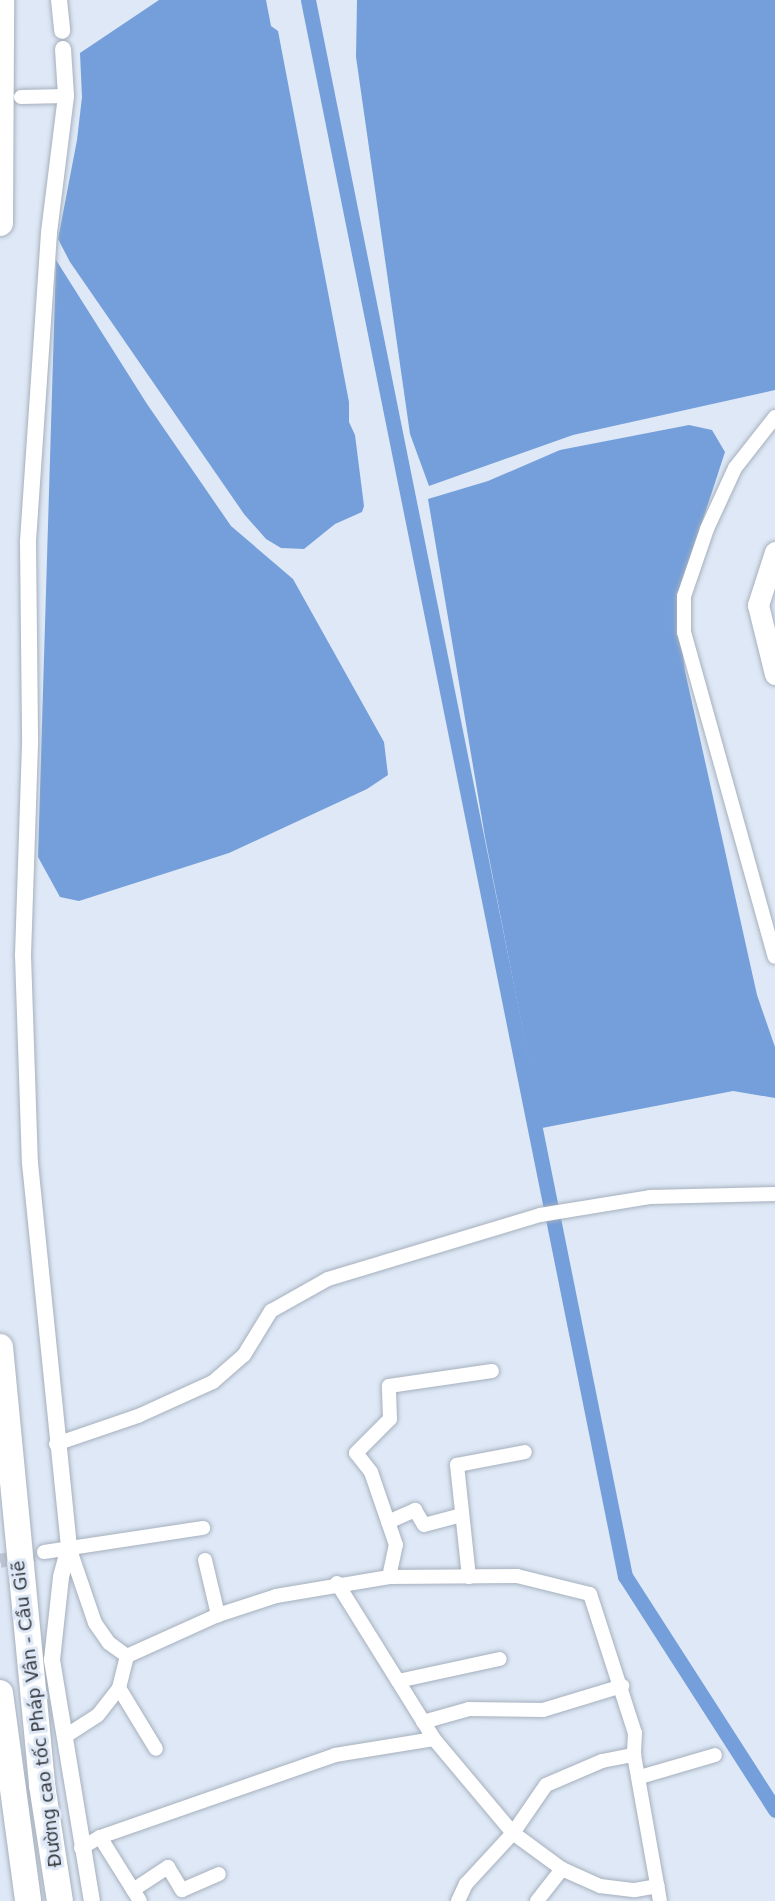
<!DOCTYPE html>
<meta charset="utf-8">
<style>
body{margin:0}
#map{position:relative;width:775px;height:1901px;overflow:hidden;background:#dee8f6;font-family:"DejaVu Sans",sans-serif}
div>[style]{position:absolute}
.water>*{inset:0;background:#759fda}
.canal>*{height:15px;margin:-7.5px;padding:0 7.5px;transform-origin:7.5px;border-radius:7.5px;background:#759fda}
.minor-tunnel>*{height:14px;margin-top:-7px;transform-origin:0;background:repeating-linear-gradient(90deg,#bcc5d1 0 14px,transparent 0 21px)}
.roads{filter:drop-shadow(0 0 2px #a6b0bd) drop-shadow(0 0 2px #a6b0bd)}
.minor>*{height:14px;margin:-7px;padding:0 7px;transform-origin:7px;border-radius:7px;background:#fff}
.tertiary>*{height:16px;margin:-8px;padding:0 8px;transform-origin:8px;border-radius:8px;background:#fff}
.primary>*{height:21px;margin:-10.5px;padding:0 10.5px;transform-origin:10.5px;border-radius:10.5px;background:#fff}
.motorway>*{height:26px;margin:-13px;padding:0 13px;transform-origin:13px;border-radius:13px;background:#fff}
span{translate:-50% -50%;white-space:nowrap;text-align:center;line-height:1.15;-webkit-text-stroke:6px #dee8f6;paint-order:stroke}
.street-label{font-size:18px;color:#35393e}
</style>
<div id="map">
<div class="water">
<div style="clip-path:polygon(159px 0,266px 0,271px 26px,278px 31px,349px 402px,349px 422px,355px 435px,364px 506px,362px 512px,335px 524px,304px 549px,281px 548px,266px 539px,244px 514px,70px 262px,58px 239px,77px 140px,82px 97px,80px 53px)"></div>
<div style="clip-path:polygon(357px 0,775px 0,775px 390px,573px 435px,429px 486px,410px 434px,356px 57px)"></div>
<div style="clip-path:polygon(56px 260px,147px 404px,231px 526px,293px 579px,384px 742px,388px 775px,367px 789px,229px 853px,79px 901px,60px 897px,38px 857px)"></div>
<div style="clip-path:polygon(689px 425px,712px 430px,725px 452px,680px 590px,679px 623px,685px 671px,757px 995px,775px 1047px,775px 1098px,733px 1091px,542px 1128px,485px 837px,428px 499px,488px 481px,560px 450px)"></div>
</div>
<div class="canal">
<div style="left:308px;top:0;width:1608px;rotate:78.63deg"></div>
<div style="left:625px;top:1576px;width:278px;rotate:57.3deg"></div>
</div>
<div class="minor-tunnel">
<div style="left:0;top:1561px;width:45px;rotate:-11.6deg"></div>
</div>
<div class="roads">
<div class="minor">
<div style="left:21px;top:97px;width:45px;rotate:-1.3deg"></div>
<div style="left:775px;top:417px;width:65px;rotate:128.1deg"></div>
<div style="left:735px;top:468px;width:67px;rotate:114.7deg"></div>
<div style="left:707px;top:529px;width:71px;rotate:108.9deg"></div>
<div style="left:684px;top:596px;width:36px;rotate:90deg"></div>
<div style="left:684px;top:632px;width:337px;rotate:74.4deg"></div>
<div style="left:56px;top:1444px;width:87px;rotate:-18.9deg"></div>
<div style="left:138px;top:1416px;width:82px;rotate:-24.4deg"></div>
<div style="left:213px;top:1382px;width:41px;rotate:-41.1deg"></div>
<div style="left:244px;top:1355px;width:52px;rotate:-58.5deg"></div>
<div style="left:271px;top:1311px;width:65px;rotate:-29.3deg"></div>
<div style="left:328px;top:1279px;width:221px;rotate:-16.8deg"></div>
<div style="left:540px;top:1215px;width:111px;rotate:-9.3deg"></div>
<div style="left:650px;top:1197px;width:125px;rotate:-1.4deg"></div>
<div style="left:388px;top:1522px;width:30px;rotate:-24deg"></div>
<div style="left:415px;top:1510px;width:17px;rotate:59deg"></div>
<div style="left:424px;top:1525px;width:39px;rotate:-15deg"></div>
<div style="left:69px;top:1547px;width:80px;rotate:71.1deg"></div>
<div style="left:95px;top:1623px;width:24px;rotate:55deg"></div>
<div style="left:109px;top:1643px;width:22px;rotate:36deg"></div>
<div style="left:44px;top:1552px;width:161px;rotate:-8.6deg"></div>
<div style="left:205px;top:1560px;width:57px;rotate:76.7deg"></div>
<div style="left:389px;top:1577px;width:33px;rotate:-78deg"></div>
<div style="left:396px;top:1545px;width:77px;rotate:-108.9deg"></div>
<div style="left:371px;top:1472px;width:24px;rotate:-128deg"></div>
<div style="left:356px;top:1453px;width:48px;rotate:-45deg"></div>
<div style="left:390px;top:1419px;width:33px;rotate:-92deg"></div>
<div style="left:389px;top:1386px;width:104px;rotate:-8.3deg"></div>
<div style="left:469px;top:1577px;width:113px;rotate:-96.1deg"></div>
<div style="left:457px;top:1465px;width:69px;rotate:-10.8deg"></div>
<div style="left:337px;top:1583px;width:184px;rotate:58.1deg"></div>
<div style="left:434px;top:1739px;width:123px;rotate:50deg"></div>
<div style="left:513px;top:1833px;width:61px;rotate:36.3deg"></div>
<div style="left:562px;top:1869px;width:42px;rotate:24.1deg"></div>
<div style="left:600px;top:1886px;width:35px;rotate:7deg"></div>
<div style="left:635px;top:1890px;width:23px;rotate:-10deg"></div>
<div style="left:398px;top:1681px;width:104px;rotate:-12.2deg"></div>
<div style="left:119px;top:1688px;width:71px;rotate:58.8deg"></div>
<div style="left:423px;top:1722px;width:48px;rotate:-15.8deg"></div>
<div style="left:469px;top:1709px;width:74px;rotate:0.8deg"></div>
<div style="left:543px;top:1710px;width:83px;rotate:-16.9deg"></div>
<div style="left:64px;top:1737px;width:40px;rotate:-32.9deg"></div>
<div style="left:98px;top:1715px;width:34px;rotate:-52deg"></div>
<div style="left:119px;top:1688px;width:33px;rotate:-76deg"></div>
<div style="left:127px;top:1656px;width:100px;rotate:-24.3deg"></div>
<div style="left:218px;top:1615px;width:61px;rotate:-18.1deg"></div>
<div style="left:276px;top:1596px;width:115px;rotate:-9.5deg"></div>
<div style="left:389px;top:1577px;width:128px;rotate:-0.4deg"></div>
<div style="left:517px;top:1576px;width:75px;rotate:13.9deg"></div>
<div style="left:590px;top:1594px;width:146px;rotate:72.1deg"></div>
<div style="left:635px;top:1733px;width:22px;rotate:93deg"></div>
<div style="left:634px;top:1755px;width:148px;rotate:79.9deg"></div>
<div style="left:640px;top:1777px;width:78px;rotate:-16.3deg"></div>
<div style="left:100px;top:1837px;width:249px;rotate:-19.2deg"></div>
<div style="left:335px;top:1755px;width:100px;rotate:-9.2deg"></div>
<div style="left:81px;top:1848px;width:22px;rotate:-30deg"></div>
<div style="left:100px;top:1837px;width:75px;rotate:58deg"></div>
<div style="left:133px;top:1890px;width:42px;rotate:-33.3deg"></div>
<div style="left:168px;top:1867px;width:27px;rotate:59deg"></div>
<div style="left:182px;top:1890px;width:40px;rotate:-23.4deg"></div>
<div style="left:458px;top:1901px;width:19px;rotate:-65deg"></div>
<div style="left:466px;top:1884px;width:69px;rotate:-47.3deg"></div>
<div style="left:513px;top:1833px;width:58px;rotate:-55.5deg"></div>
<div style="left:546px;top:1785px;width:61px;rotate:-23.2deg"></div>
<div style="left:602px;top:1761px;width:33px;rotate:-11deg"></div>
<div style="left:537px;top:1901px;width:41px;rotate:-52deg"></div>
</div>
<div class="tertiary">
<div style="left:59px;top:0;width:31px;rotate:84deg"></div>
<div style="left:63px;top:49px;width:47px;rotate:86.3deg"></div>
<div style="left:66px;top:96px;width:138px;rotate:97.1deg"></div>
<div style="left:49px;top:233px;width:310px;rotate:93.9deg"></div>
<div style="left:28px;top:542px;width:202px;rotate:89.4deg"></div>
<div style="left:30px;top:744px;width:211px;rotate:91.9deg"></div>
<div style="left:23px;top:955px;width:208px;rotate:88.1deg"></div>
<div style="left:30px;top:1163px;width:386px;rotate:84.2deg"></div>
<div style="left:69px;top:1547px;width:31px;rotate:105deg"></div>
<div style="left:61px;top:1577px;width:83px;rotate:96.2deg"></div>
<div style="left:52px;top:1660px;width:244px;rotate:80.6deg"></div>
</div>
<div class="primary">
<div style="left:775px;top:552px;width:56px;rotate:107.8deg"></div>
<div style="left:758px;top:605px;width:71px;rotate:76.2deg"></div>
</div>
<div class="motorway">
<div style="left:0;top:223px;width:223px;rotate:-89.7deg"></div>
<div style="left:0;top:1347px;width:440px;rotate:84.5deg"></div>
<div style="left:42px;top:1785px;width:117px;rotate:81.2deg"></div>
<div style="left:0;top:1693px;width:210px;rotate:82.3deg"></div>
</div>
</div>
<div class="street-label">
<span style="left:37px;top:1714px;rotate:-97deg">Đường cao tốc Pháp Vân - Cầu Giẽ</span>
</div>
</div>
